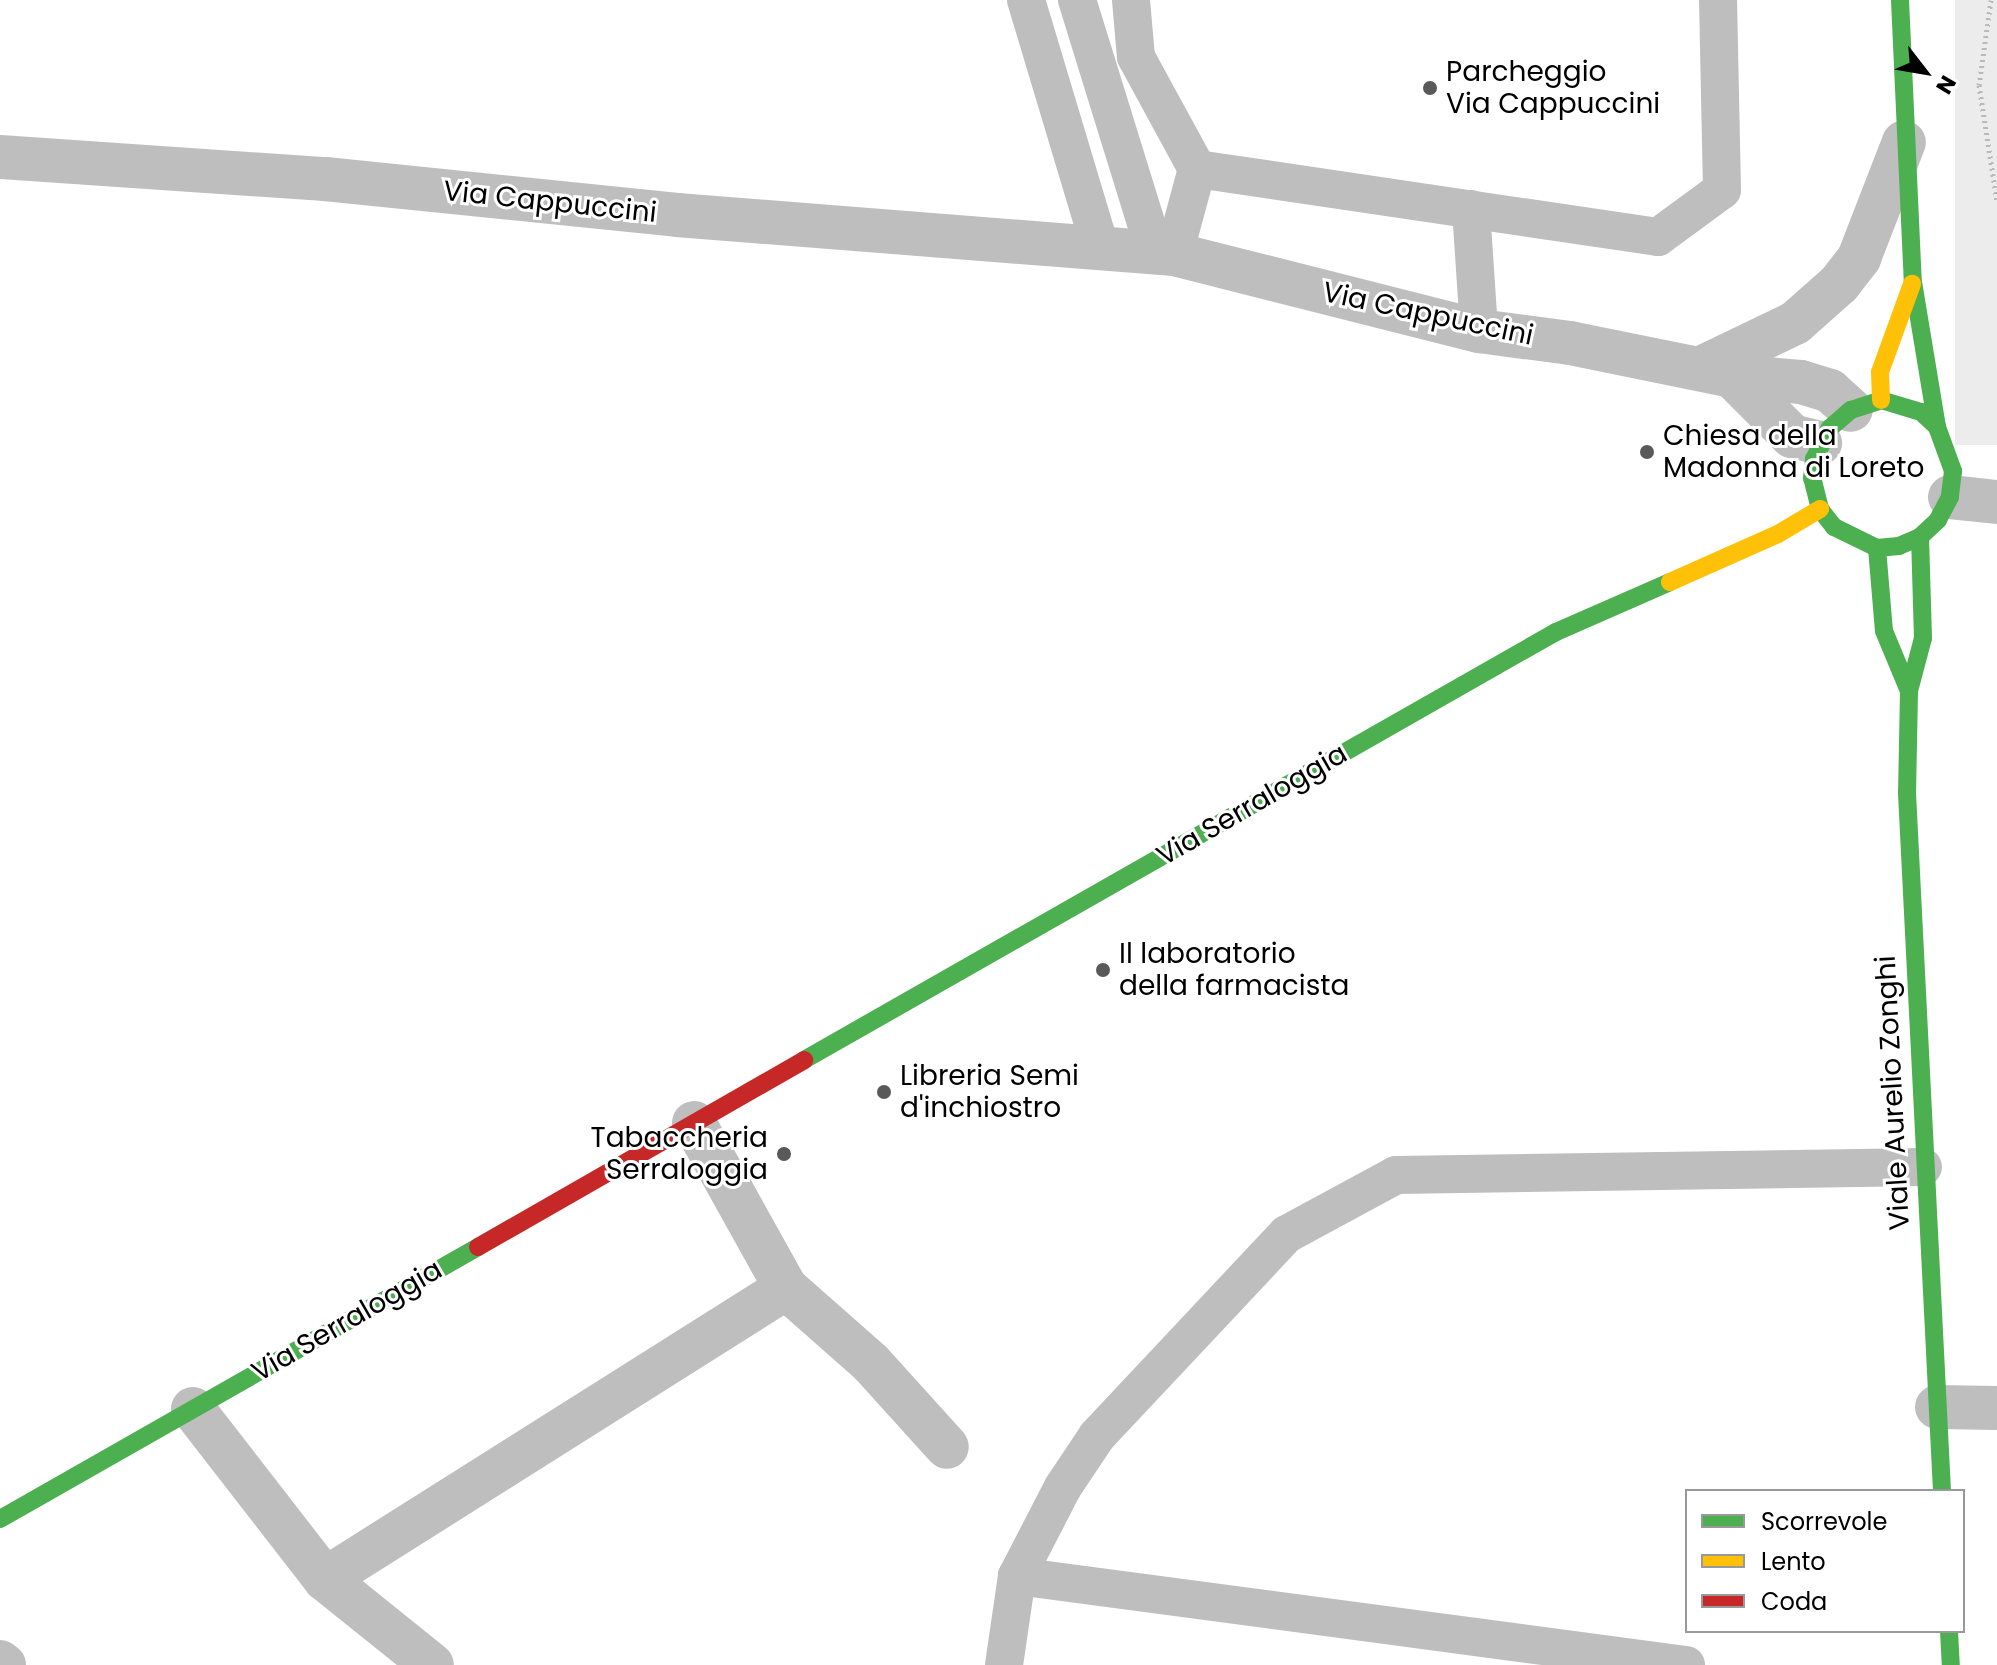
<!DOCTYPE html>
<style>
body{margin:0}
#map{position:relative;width:1997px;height:1665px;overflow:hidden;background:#fff;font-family:Poppins,sans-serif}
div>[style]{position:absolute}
.green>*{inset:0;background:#ececec;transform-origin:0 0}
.path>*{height:5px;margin-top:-2.5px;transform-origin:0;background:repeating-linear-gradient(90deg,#b9b9b9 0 2px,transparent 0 6px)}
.lane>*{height:38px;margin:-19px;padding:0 19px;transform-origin:19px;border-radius:19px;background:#bebebe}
.street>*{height:44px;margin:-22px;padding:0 22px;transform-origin:22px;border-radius:22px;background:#bebebe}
.fast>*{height:18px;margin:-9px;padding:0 9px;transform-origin:9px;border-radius:9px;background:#4caf50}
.slow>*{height:18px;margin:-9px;padding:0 9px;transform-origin:9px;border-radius:9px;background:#ffc107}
.jam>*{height:18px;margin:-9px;padding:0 9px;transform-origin:9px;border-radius:9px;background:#c62828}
.dots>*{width:22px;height:22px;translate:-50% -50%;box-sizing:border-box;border:4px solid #fff;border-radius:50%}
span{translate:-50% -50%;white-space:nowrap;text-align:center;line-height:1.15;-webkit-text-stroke:6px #fff;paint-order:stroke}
.poi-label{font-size:28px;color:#000}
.left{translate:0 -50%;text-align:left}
.right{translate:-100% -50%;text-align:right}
.street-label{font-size:28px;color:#000}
.legend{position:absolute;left:1685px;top:1489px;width:280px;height:144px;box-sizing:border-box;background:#fff;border:2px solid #999;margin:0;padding:10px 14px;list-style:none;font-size:24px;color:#000}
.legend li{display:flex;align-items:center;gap:16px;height:40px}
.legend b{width:40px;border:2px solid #999}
.north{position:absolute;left:1885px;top:32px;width:80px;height:80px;-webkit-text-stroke:6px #fff;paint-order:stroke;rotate:121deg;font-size:22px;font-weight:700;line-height:32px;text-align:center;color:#000}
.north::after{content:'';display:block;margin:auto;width:28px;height:36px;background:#000;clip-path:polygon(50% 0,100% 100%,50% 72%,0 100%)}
</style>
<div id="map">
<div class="green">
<div style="left:1955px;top:0;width:42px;height:445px"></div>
</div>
<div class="path">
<div style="left:1991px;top:0;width:86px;rotate:98deg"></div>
<div style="left:1979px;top:85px;width:117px;rotate:81.2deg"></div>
</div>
<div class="lane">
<div style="left:1026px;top:0;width:257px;rotate:73.3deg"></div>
<div style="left:1077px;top:0;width:264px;rotate:72.8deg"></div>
<div style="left:1131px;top:0;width:57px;rotate:85deg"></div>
<div style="left:1136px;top:57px;width:128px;rotate:61.4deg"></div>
<div style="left:1197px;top:169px;width:88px;rotate:105.1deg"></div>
<div style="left:1197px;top:169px;width:466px;rotate:8.4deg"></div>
<div style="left:1658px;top:237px;width:79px;rotate:-36.3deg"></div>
<div style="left:1722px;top:190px;width:190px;rotate:-91.2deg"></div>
<div style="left:1471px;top:209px;width:122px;rotate:86.2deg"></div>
<div style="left:1017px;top:1576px;width:675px;rotate:7.58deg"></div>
<div style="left:1004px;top:1665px;width:90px;rotate:-81.7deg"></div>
<div style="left:1017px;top:1576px;width:100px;rotate:-62.7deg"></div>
<div style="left:1063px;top:1487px;width:61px;rotate:-56.3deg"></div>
<div style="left:1097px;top:1436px;width:277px;rotate:-46.8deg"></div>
<div style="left:1287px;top:1234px;width:124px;rotate:-28.4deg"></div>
<div style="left:1396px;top:1175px;width:527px;rotate:-0.87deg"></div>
</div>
<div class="street">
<div style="left:0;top:157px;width:326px;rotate:3.9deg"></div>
<div style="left:325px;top:179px;width:354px;rotate:5.8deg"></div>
<div style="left:677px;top:215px;width:499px;rotate:4.5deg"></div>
<div style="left:1174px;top:254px;width:315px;rotate:14.2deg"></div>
<div style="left:1479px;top:331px;width:92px;rotate:7.5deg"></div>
<div style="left:1570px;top:343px;width:165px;rotate:11.5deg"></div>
<div style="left:1732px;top:376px;width:69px;rotate:5deg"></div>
<div style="left:1801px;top:382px;width:30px;rotate:17deg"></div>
<div style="left:1830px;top:391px;width:28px;rotate:42deg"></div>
<div style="left:1703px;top:367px;width:102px;rotate:-25.6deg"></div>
<div style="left:1795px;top:323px;width:59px;rotate:-41.6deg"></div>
<div style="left:1839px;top:284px;width:33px;rotate:-52deg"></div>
<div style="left:1859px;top:258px;width:124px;rotate:-68.8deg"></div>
<div style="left:1732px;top:376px;width:85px;rotate:45deg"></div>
<div style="left:1792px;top:436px;width:29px;rotate:14deg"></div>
<div style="left:1950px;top:497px;width:47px;rotate:6.1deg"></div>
<div style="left:694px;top:1123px;width:189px;rotate:60.9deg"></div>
<div style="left:786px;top:1288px;width:113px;rotate:41.4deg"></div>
<div style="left:871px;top:1363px;width:113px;rotate:47.9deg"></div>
<div style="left:1937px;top:1407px;width:60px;rotate:1deg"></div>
<div style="left:193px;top:1409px;width:215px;rotate:52.2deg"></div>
<div style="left:325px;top:1579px;width:137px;rotate:38.8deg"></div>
<div style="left:325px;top:1579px;width:545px;rotate:-32.26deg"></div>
<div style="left:0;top:1662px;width:5px;rotate:37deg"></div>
</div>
<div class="fast">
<div style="left:1900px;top:0;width:282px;rotate:87.4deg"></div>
<div style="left:1913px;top:282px;width:147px;rotate:80.6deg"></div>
<div style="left:1937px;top:427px;width:47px;rotate:70deg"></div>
<div style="left:1953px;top:471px;width:26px;rotate:97deg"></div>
<div style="left:1950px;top:497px;width:26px;rotate:118deg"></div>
<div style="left:1938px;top:520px;width:25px;rotate:137deg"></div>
<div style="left:1920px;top:537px;width:23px;rotate:157deg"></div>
<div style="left:1899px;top:546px;width:22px;rotate:175deg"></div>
<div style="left:1877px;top:548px;width:48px;rotate:-154deg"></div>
<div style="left:1834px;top:527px;width:23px;rotate:-128deg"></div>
<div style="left:1820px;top:509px;width:32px;rotate:-104deg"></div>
<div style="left:1812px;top:478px;width:19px;rotate:-84deg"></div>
<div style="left:1814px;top:459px;width:35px;rotate:-63deg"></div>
<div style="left:1830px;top:428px;width:28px;rotate:-41deg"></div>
<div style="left:1851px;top:410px;width:32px;rotate:-18deg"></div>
<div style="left:1881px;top:400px;width:42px;rotate:16.7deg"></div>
<div style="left:1921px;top:412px;width:22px;rotate:43deg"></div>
<div style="left:1920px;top:537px;width:101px;rotate:88.3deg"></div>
<div style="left:1923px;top:638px;width:55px;rotate:104.8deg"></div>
<div style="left:1909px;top:691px;width:102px;rotate:91.1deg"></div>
<div style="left:1907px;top:793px;width:699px;rotate:87.13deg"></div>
<div style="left:1877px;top:548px;width:83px;rotate:85.2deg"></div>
<div style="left:1884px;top:631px;width:65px;rotate:67.4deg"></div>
<div style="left:804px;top:1060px;width:865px;rotate:-29.65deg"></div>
<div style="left:1556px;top:632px;width:124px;rotate:-23.7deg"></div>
<div style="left:0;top:1519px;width:550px;rotate:-29.64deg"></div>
<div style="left:1949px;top:1631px;width:34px;rotate:87deg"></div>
</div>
<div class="slow">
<div style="left:1881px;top:400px;width:28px;rotate:-92deg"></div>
<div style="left:1880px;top:372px;width:94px;rotate:-70deg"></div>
<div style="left:1670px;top:582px;width:118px;rotate:-24deg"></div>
<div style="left:1778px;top:534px;width:49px;rotate:-30.8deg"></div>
</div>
<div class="jam">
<div style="left:478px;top:1247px;width:376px;rotate:-29.8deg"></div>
</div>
<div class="dots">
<div style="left:1430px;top:88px;background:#595959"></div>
<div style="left:1647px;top:452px;background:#595959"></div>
<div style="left:1103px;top:970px;background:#595959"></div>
<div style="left:884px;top:1092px;background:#595959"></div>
<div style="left:784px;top:1154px;background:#595959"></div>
</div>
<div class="poi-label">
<span class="left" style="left:1446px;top:88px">Parcheggio<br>Via Cappuccini</span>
<span class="left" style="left:1663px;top:452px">Chiesa della<br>Madonna di Loreto</span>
<span class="left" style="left:1119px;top:970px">Il laboratorio<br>della farmacista</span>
<span class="left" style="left:900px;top:1092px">Libreria Semi<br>d'inchiostro</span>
<span class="right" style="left:768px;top:1154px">Tabaccheria<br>Serraloggia</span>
</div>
<div class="street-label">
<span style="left:550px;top:202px;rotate:6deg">Via Cappuccini</span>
<span style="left:1428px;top:314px;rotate:12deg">Via Cappuccini</span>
<span style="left:1252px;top:805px;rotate:-30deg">Via Serraloggia</span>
<span style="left:1893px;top:1093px;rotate:-93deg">Viale Aurelio Zonghi</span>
<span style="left:347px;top:1321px;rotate:-30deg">Via Serraloggia</span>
</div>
<ul class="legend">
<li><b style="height:10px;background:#4caf50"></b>Scorrevole</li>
<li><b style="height:10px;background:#ffc107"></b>Lento</li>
<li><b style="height:10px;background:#c62828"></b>Coda</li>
</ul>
<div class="north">N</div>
</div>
